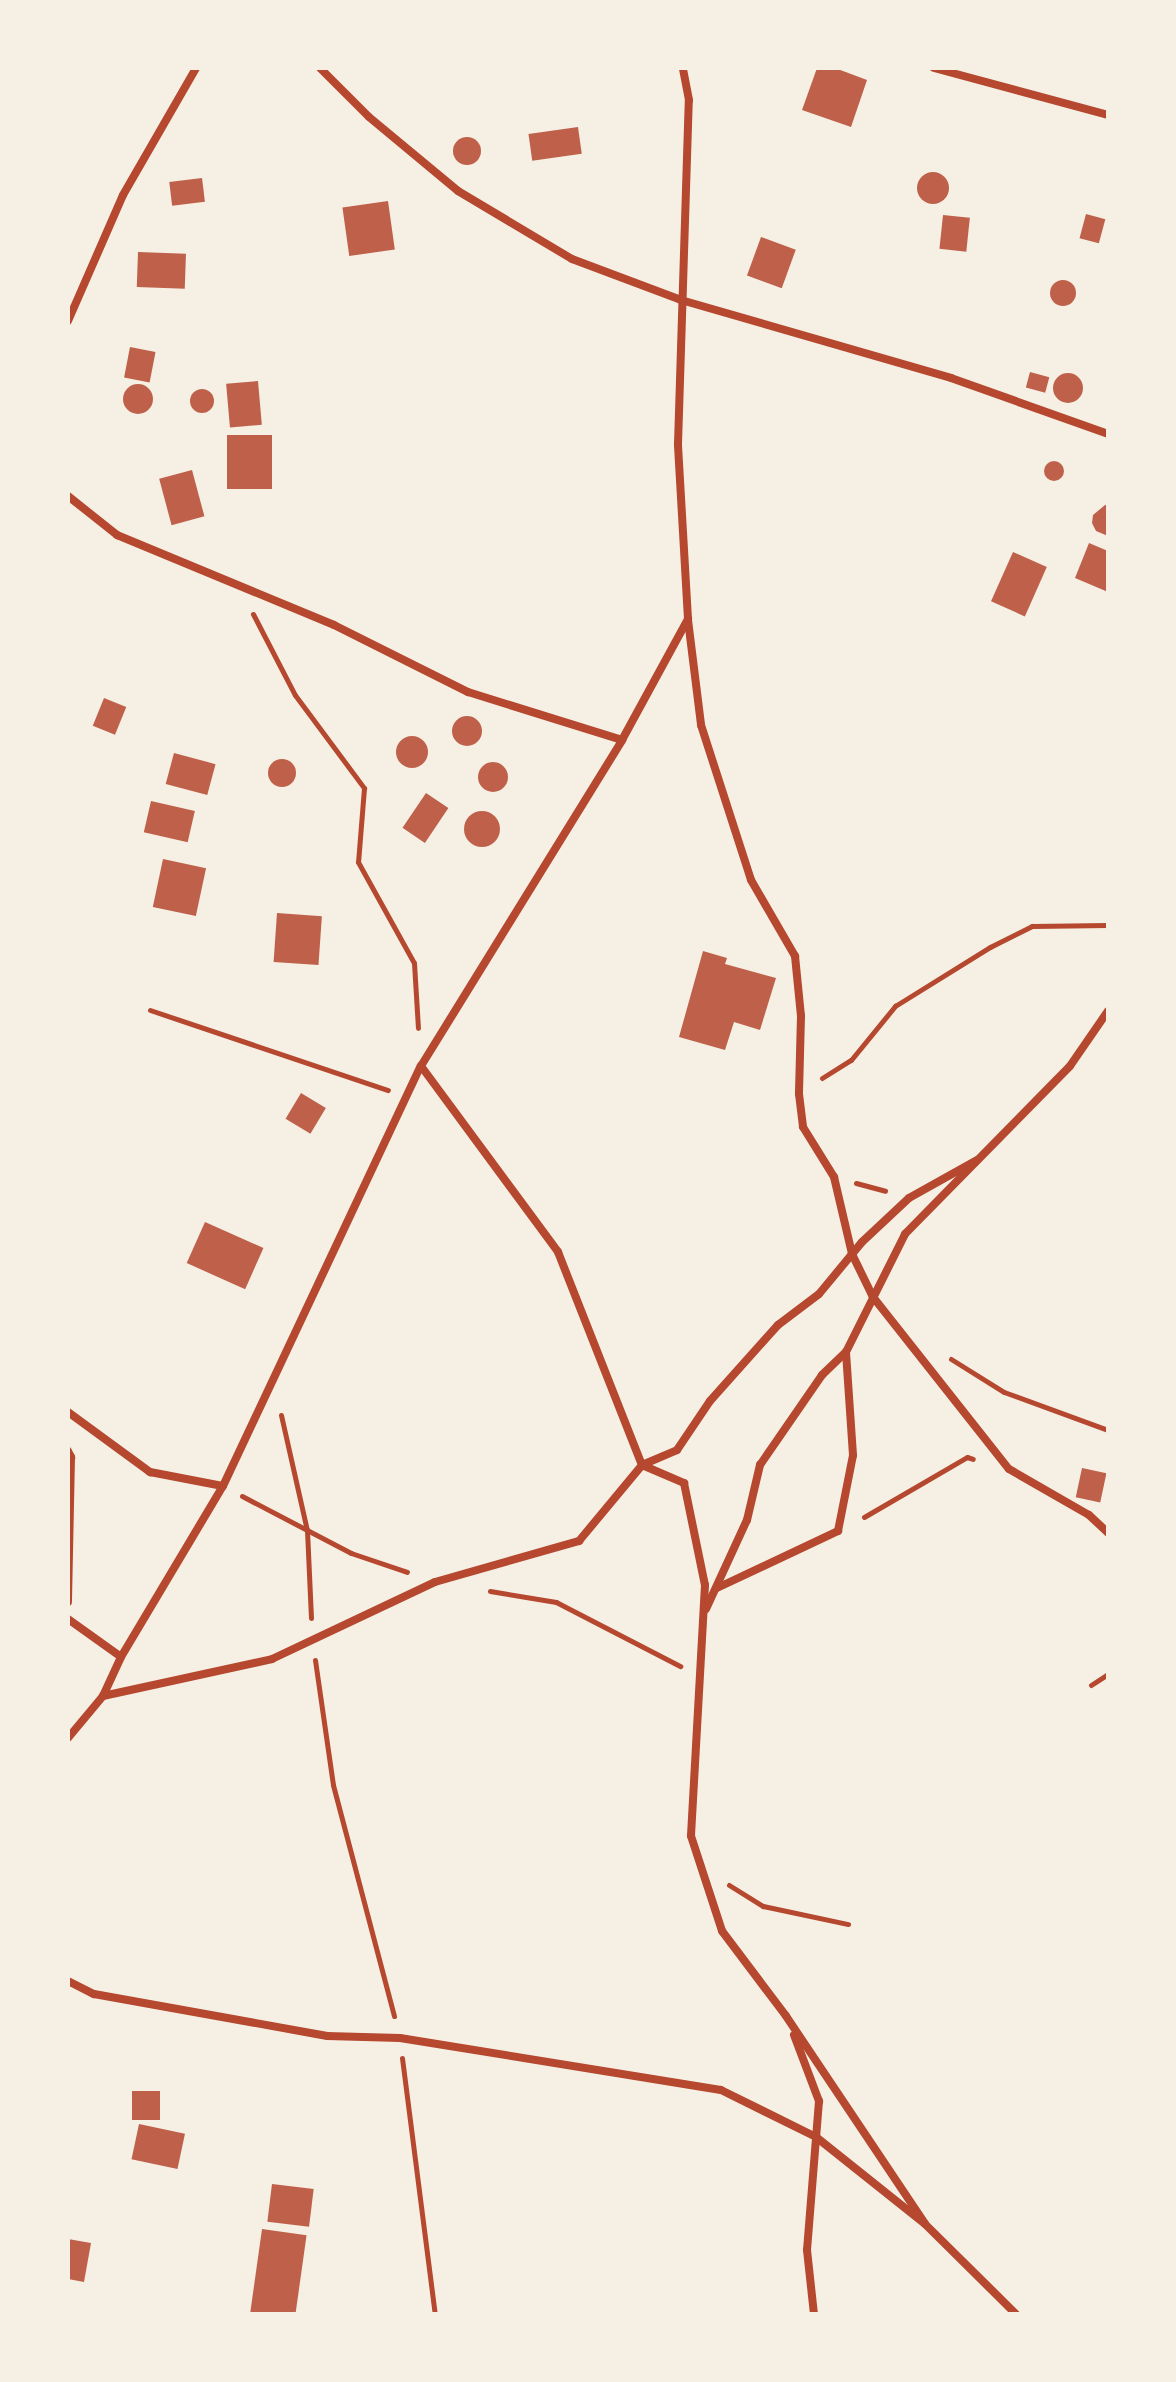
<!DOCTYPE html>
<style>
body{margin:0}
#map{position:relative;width:1176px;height:2382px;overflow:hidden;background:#f6efe4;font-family:"Fira Sans",sans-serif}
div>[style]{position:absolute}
.building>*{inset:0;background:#bf614a;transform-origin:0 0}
.round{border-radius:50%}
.path>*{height:5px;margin:-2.5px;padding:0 2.5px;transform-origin:2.5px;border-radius:2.5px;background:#b5482f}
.minor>*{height:8px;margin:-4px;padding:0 4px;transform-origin:4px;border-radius:4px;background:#b5482f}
span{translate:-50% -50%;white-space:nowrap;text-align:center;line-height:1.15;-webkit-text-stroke:8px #f6efe4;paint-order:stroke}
.frame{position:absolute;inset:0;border:70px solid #f6efe4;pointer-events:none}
</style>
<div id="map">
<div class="building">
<div style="clip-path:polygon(817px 68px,835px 68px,867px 80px,851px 127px,802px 110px)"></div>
<div style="left:578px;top:127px;width:27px;height:50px;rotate:82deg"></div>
<div class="round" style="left:453px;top:137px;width:28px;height:28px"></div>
<div class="round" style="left:917px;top:172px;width:32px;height:32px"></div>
<div style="left:202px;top:178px;width:24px;height:33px;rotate:83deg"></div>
<div style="left:388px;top:201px;width:49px;height:46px;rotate:82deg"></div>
<div style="left:1086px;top:214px;width:20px;height:25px;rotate:15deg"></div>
<div style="left:943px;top:215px;width:27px;height:34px;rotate:6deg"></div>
<div style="left:761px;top:237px;width:37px;height:41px;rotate:20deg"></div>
<div style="left:138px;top:252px;width:48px;height:35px;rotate:2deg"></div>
<div class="round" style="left:1050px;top:280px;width:26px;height:26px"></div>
<div style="left:130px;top:347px;width:26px;height:31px;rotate:11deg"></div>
<div style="left:1030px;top:372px;width:20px;height:16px;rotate:15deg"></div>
<div class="round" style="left:1053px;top:373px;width:30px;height:30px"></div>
<div style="left:258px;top:381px;width:44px;height:32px;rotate:85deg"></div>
<div class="round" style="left:123px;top:384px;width:30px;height:30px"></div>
<div class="round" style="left:190px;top:389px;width:24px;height:24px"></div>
<div style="left:227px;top:435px;width:45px;height:54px"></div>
<div class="round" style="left:1044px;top:461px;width:20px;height:20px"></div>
<div style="left:192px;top:470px;width:48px;height:34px;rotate:75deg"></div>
<div style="clip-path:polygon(1105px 505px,1108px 505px,1108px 536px,1096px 531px,1092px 523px,1093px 515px)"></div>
<div style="clip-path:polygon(1089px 543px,1108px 551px,1108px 592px,1075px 578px)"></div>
<div style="left:1013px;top:552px;width:37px;height:54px;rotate:24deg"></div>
<div style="left:104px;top:698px;width:24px;height:30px;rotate:22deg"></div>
<div class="round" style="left:452px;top:716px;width:30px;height:30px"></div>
<div class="round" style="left:396px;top:736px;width:32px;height:32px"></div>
<div style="left:174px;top:753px;width:43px;height:32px;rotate:15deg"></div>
<div class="round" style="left:268px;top:759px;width:28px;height:28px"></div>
<div class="round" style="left:478px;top:762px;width:30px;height:30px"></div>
<div style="left:426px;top:793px;width:27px;height:42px;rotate:34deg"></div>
<div style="left:151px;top:801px;width:45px;height:32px;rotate:13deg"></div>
<div class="round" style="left:464px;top:811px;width:36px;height:36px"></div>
<div style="left:163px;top:859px;width:44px;height:49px;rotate:12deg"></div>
<div style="left:277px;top:913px;width:45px;height:49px;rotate:4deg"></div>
<div style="clip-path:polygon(703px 951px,727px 958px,725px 964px,776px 978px,760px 1030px,734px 1022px,725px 1050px,679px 1037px)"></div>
<div style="left:301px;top:1093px;width:29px;height:30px;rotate:31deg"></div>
<div style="left:205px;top:1222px;width:64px;height:45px;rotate:24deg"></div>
<div style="left:1082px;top:1468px;width:25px;height:30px;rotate:12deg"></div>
<div style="left:132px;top:2091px;width:28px;height:29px"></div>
<div style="left:139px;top:2124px;width:47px;height:36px;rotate:12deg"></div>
<div style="left:272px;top:2184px;width:42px;height:38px;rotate:7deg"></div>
<div style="left:262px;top:2229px;width:45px;height:86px;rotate:8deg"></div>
<div style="clip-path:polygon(68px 2239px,91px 2243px,84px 2282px,68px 2279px)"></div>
</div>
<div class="path">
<div style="left:253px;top:614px;width:91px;rotate:62.6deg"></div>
<div style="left:295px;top:695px;width:116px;rotate:53.4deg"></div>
<div style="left:364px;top:788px;width:74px;rotate:94.6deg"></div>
<div style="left:358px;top:862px;width:115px;rotate:61deg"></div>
<div style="left:414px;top:963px;width:65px;rotate:86.5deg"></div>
<div style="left:150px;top:1010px;width:251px;rotate:18.6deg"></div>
<div style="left:822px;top:1078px;width:34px;rotate:-32deg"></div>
<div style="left:851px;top:1060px;width:70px;rotate:-50.8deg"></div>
<div style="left:895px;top:1006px;width:112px;rotate:-31.8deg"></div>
<div style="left:990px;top:947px;width:47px;rotate:-26.6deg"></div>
<div style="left:1032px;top:926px;width:76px;rotate:-0.8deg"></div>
<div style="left:856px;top:1183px;width:30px;rotate:15deg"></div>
<div style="left:951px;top:1359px;width:62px;rotate:31.9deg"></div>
<div style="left:1004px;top:1392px;width:111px;rotate:20.1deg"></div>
<div style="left:281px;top:1415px;width:118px;rotate:77.3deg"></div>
<div style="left:307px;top:1530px;width:88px;rotate:87.4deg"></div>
<div style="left:242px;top:1496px;width:123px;rotate:27.6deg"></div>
<div style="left:351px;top:1553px;width:59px;rotate:18.7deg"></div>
<div style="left:864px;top:1517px;width:119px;rotate:-30.2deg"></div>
<div style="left:967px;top:1457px;width:6px;rotate:18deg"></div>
<div style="left:490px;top:1591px;width:67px;rotate:9.5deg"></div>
<div style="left:556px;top:1602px;width:140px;rotate:27.3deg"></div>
<div style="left:315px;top:1660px;width:126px;rotate:81.8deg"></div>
<div style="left:333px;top:1785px;width:239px;rotate:75.2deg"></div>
<div style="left:1091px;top:1685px;width:20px;rotate:-33deg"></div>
<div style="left:729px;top:1885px;width:40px;rotate:32deg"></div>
<div style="left:763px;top:1906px;width:87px;rotate:12deg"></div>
<div style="left:402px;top:2058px;width:258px;rotate:82.7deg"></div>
</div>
<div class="minor">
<div style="left:320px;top:68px;width:69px;rotate:45deg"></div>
<div style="left:369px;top:117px;width:116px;rotate:39.7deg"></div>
<div style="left:458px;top:191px;width:133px;rotate:30.8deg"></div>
<div style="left:572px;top:259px;width:116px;rotate:20.6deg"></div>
<div style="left:681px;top:300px;width:281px;rotate:16.1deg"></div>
<div style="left:951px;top:378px;width:167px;rotate:19.6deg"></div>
<div style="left:934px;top:68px;width:180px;rotate:15.1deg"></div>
<div style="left:68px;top:321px;width:137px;rotate:-66.4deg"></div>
<div style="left:123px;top:195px;width:146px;rotate:-60.1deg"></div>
<div style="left:68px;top:496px;width:63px;rotate:38.5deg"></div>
<div style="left:117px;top:535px;width:235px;rotate:22.5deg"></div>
<div style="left:334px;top:625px;width:150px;rotate:26.6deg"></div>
<div style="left:468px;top:692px;width:161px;rotate:17.3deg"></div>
<div style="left:688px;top:620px;width:106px;rotate:82.9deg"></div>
<div style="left:701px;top:725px;width:163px;rotate:72.1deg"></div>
<div style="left:751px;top:880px;width:88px;rotate:59.9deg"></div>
<div style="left:795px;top:956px;width:60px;rotate:84.3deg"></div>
<div style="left:801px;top:1016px;width:78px;rotate:91.5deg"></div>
<div style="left:799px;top:1094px;width:33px;rotate:83deg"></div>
<div style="left:803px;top:1127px;width:59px;rotate:58.2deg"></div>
<div style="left:834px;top:1177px;width:79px;rotate:76.8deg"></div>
<div style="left:852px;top:1254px;width:48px;rotate:64deg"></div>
<div style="left:873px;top:1297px;width:219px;rotate:51.7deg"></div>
<div style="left:1009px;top:1469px;width:92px;rotate:29.9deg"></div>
<div style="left:1089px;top:1515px;width:26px;rotate:43deg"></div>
<div style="left:421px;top:1066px;width:231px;rotate:53.6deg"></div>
<div style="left:558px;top:1252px;width:229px;rotate:68.5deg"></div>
<div style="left:642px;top:1465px;width:46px;rotate:23.2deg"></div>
<div style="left:684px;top:1483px;width:104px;rotate:78.4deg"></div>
<div style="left:705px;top:1585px;width:251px;rotate:93.2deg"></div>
<div style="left:691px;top:1836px;width:100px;rotate:71.9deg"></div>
<div style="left:722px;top:1931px;width:106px;rotate:53deg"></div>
<div style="left:786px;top:2016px;width:250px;rotate:56.2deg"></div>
<div style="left:68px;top:1412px;width:102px;rotate:36.2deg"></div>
<div style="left:150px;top:1472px;width:74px;rotate:10.9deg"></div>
<div style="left:68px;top:1451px;width:7px;rotate:63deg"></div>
<div style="left:71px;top:1457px;width:145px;rotate:91.2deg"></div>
<div style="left:717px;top:1588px;width:134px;rotate:-25.2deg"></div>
<div style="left:838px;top:1531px;width:77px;rotate:-78.8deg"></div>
<div style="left:853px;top:1455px;width:103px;rotate:-93.9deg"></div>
<div style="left:706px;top:1609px;width:98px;rotate:-65.3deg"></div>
<div style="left:747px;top:1520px;width:57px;rotate:-76.7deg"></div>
<div style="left:760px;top:1465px;width:109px;rotate:-55.4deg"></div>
<div style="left:822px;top:1375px;width:33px;rotate:-44deg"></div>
<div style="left:846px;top:1352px;width:132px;rotate:-63.4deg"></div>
<div style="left:905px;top:1234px;width:235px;rotate:-45.5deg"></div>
<div style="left:1070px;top:1066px;width:67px;rotate:-55.4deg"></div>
<div style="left:68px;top:1619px;width:65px;rotate:35.6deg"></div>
<div style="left:103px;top:1696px;width:173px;rotate:-12.3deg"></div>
<div style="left:272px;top:1659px;width:180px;rotate:-25.3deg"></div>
<div style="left:435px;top:1582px;width:150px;rotate:-15.9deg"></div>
<div style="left:579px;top:1541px;width:99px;rotate:-50.3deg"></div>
<div style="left:642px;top:1465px;width:38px;rotate:-23deg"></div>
<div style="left:677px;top:1450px;width:59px;rotate:-56deg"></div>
<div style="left:710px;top:1401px;width:102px;rotate:-48.2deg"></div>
<div style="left:778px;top:1325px;width:51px;rotate:-37.1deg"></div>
<div style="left:819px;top:1294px;width:67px;rotate:-50.4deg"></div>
<div style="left:862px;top:1242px;width:64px;rotate:-43.1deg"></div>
<div style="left:909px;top:1198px;width:78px;rotate:-29.2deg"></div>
<div style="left:68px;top:1738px;width:55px;rotate:-50.2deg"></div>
<div style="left:103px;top:1696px;width:43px;rotate:-65.2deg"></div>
<div style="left:121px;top:1657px;width:199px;rotate:-59.2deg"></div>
<div style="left:223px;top:1486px;width:464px;rotate:-64.8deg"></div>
<div style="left:421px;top:1066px;width:383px;rotate:-58.3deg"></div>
<div style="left:622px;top:740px;width:138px;rotate:-61.4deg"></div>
<div style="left:688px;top:619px;width:175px;rotate:-93.3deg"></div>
<div style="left:678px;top:444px;width:344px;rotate:-88.2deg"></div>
<div style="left:689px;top:100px;width:33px;rotate:-101deg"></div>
<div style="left:68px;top:1981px;width:29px;rotate:27deg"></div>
<div style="left:94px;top:1994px;width:237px;rotate:10.2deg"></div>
<div style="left:327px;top:2036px;width:73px;rotate:1.6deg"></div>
<div style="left:400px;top:2038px;width:325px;rotate:9.2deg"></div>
<div style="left:721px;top:2090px;width:106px;rotate:26.3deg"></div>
<div style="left:816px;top:2137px;width:139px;rotate:38.6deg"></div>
<div style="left:925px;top:2224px;width:128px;rotate:44.7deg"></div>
<div style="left:794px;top:2035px;width:71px;rotate:69.3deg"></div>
<div style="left:819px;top:2101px;width:149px;rotate:94.6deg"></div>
<div style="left:807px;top:2250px;width:64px;rotate:83.8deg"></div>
</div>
<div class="frame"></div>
</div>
